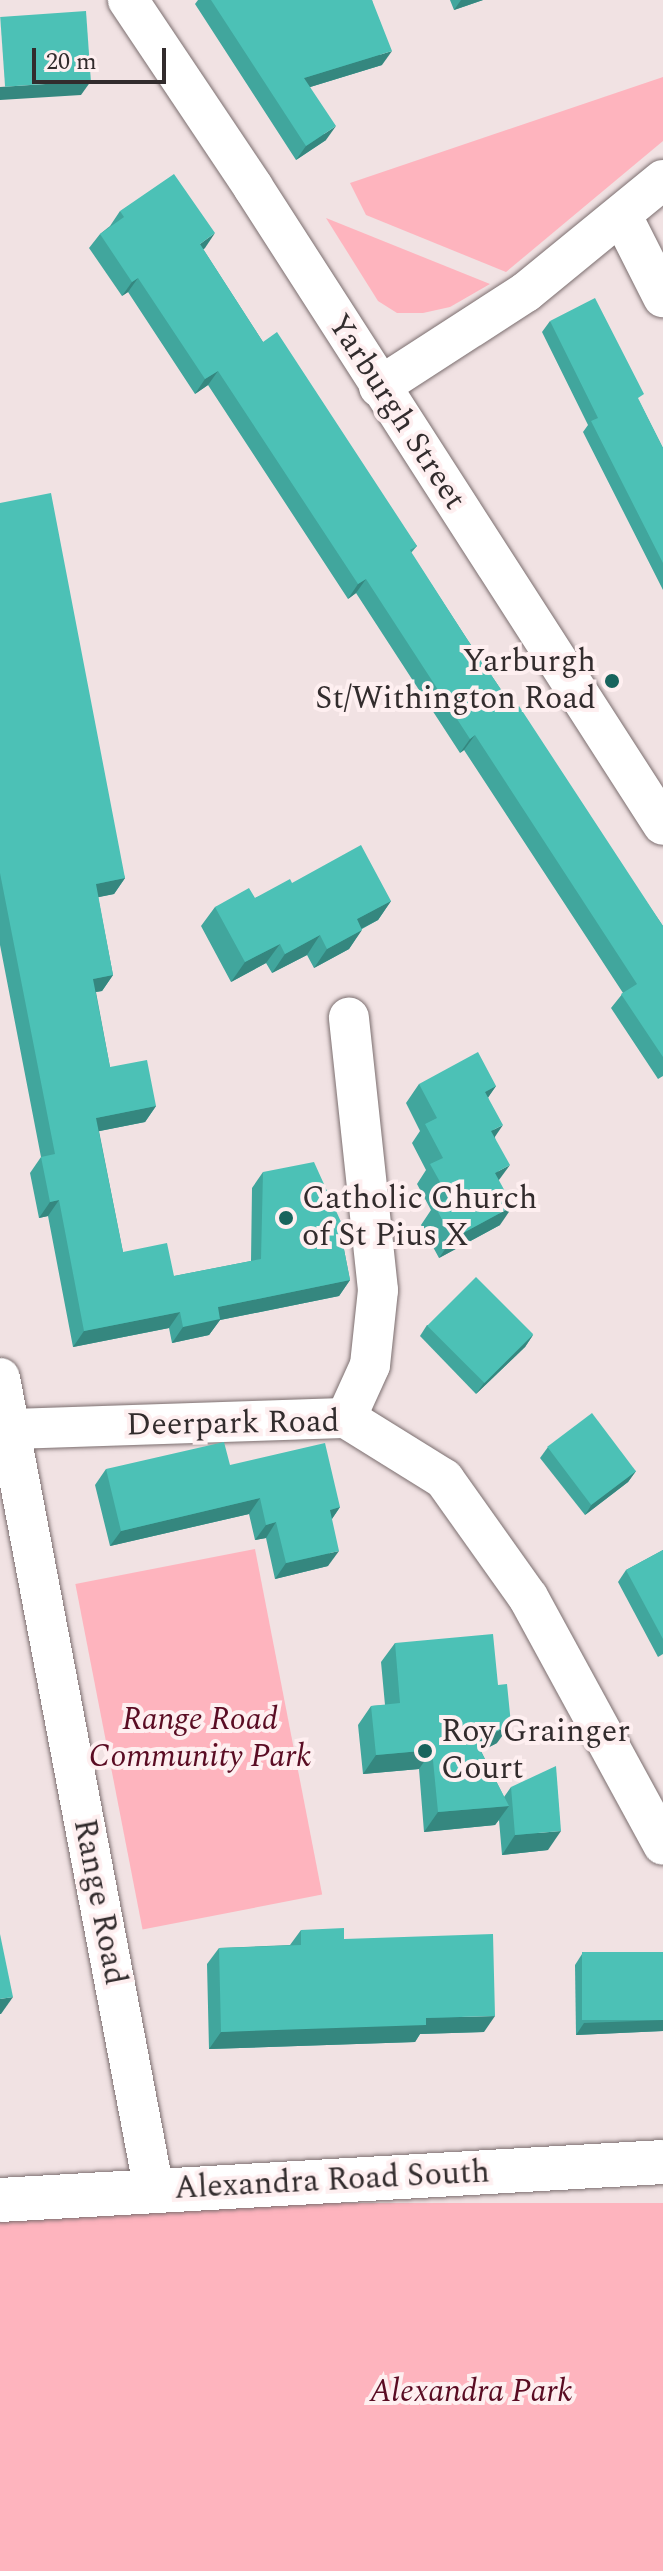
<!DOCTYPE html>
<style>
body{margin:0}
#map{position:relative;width:663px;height:2571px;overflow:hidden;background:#f1e2e3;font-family:Spectral,serif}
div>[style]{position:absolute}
.green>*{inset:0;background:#feb4be;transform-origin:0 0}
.roads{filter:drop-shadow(0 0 2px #7b6e6f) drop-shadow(0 0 2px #7b6e6f)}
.minor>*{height:40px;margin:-20px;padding:0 20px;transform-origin:20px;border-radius:20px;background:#fff}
.tertiary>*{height:44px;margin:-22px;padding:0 22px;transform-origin:22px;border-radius:22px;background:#fff}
.wall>*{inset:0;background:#41a69d}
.shaded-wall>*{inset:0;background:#35877f}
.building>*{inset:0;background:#4cc1b6;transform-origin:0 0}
.dots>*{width:22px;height:22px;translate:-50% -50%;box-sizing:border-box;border:4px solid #feeff0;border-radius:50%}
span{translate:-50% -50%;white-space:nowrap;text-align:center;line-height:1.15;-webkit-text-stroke:8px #feeff0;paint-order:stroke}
.street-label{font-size:32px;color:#322c2d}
.poi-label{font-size:32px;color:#322c2d}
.right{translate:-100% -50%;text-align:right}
.left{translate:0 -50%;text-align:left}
.park-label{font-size:32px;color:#5a0c23;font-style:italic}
.scale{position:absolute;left:32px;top:48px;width:134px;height:36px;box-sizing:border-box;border:4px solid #322c2d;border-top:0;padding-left:10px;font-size:24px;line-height:28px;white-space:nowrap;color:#322c2d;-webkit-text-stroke:6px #feeff0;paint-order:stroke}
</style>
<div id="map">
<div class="green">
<div style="clip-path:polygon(663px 77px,663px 141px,506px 272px,366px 215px,350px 183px)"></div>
<div style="clip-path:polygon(326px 218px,490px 284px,450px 307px,423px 313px,397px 313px,378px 301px)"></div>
<div style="left:255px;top:1549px;width:352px;height:183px;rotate:79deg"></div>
<div style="left:663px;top:2203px;width:368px;height:664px;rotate:90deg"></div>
</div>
<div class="roads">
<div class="minor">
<div style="left:128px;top:0;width:225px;rotate:56.2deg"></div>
<div style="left:253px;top:187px;width:758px;rotate:57.27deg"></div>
<div style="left:622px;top:216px;width:91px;rotate:63.2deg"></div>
<div style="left:379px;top:387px;width:175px;rotate:-32.9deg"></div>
<div style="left:526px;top:292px;width:177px;rotate:-39.3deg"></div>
<div style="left:0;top:1378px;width:827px;rotate:79.27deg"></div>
<div style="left:346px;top:1418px;width:58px;rotate:-65.6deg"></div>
<div style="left:370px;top:1365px;width:75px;rotate:-83.9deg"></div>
<div style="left:378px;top:1290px;width:274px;rotate:-96.1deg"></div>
<div style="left:10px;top:1429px;width:336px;rotate:-1.9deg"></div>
<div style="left:346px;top:1418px;width:115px;rotate:31.9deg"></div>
<div style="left:444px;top:1479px;width:145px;rotate:54.6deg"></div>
<div style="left:528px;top:1597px;width:282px;rotate:61.4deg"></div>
</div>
<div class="tertiary">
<div style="left:0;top:2200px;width:664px;rotate:-3.28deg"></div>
</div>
</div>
<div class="wall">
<div style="clip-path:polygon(198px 0,372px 0,382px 65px,310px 87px,326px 140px,296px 160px,195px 4px)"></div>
<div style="clip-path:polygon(450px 0,483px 0,454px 10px)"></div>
<div style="clip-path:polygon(120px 211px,205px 248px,203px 249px,263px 342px,417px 546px,411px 553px,467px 639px,514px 709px,663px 926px,663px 1076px,658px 1079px,611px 1008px,623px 993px,464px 750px,460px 753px,356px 593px,348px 599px,208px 385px,195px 394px,128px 292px,122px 296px,89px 248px,100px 234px,110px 226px)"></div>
<div style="clip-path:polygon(550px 321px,639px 401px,663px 448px,663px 590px,583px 432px,588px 425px,542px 332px)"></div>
<div style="clip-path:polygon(0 503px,125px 878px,114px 894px,98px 897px,113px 975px,102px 991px,96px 992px,110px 1067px,156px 1106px,145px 1122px,99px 1131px,123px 1252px,174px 1276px,251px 1261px,252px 1188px,263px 1172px,346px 1233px,342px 1239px,350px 1280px,339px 1296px,220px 1320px,209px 1335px,172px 1343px,169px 1328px,73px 1347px,48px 1216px,39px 1218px,30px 1173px,41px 1157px,0 945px)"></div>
<div style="clip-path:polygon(292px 883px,391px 901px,378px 920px,362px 929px,349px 949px,314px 968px,307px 955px,272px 973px,266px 963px,231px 982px,201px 926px,215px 907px,255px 898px)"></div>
<div style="clip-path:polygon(419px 1084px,496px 1086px,488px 1097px,495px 1137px,499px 1180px,500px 1225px,439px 1258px,421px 1225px,431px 1210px,417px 1184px,426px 1170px,412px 1143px,420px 1131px,406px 1103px)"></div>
<div style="clip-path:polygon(427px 1325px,533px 1335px,525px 1347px,476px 1394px,420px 1336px)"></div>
<div style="clip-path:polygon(548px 1447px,636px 1471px,628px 1482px,585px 1515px,540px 1458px)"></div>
<div style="clip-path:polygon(230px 1465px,340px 1507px,332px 1519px,328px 1566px,275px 1579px,266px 1538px,255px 1540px,249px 1514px,110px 1546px,95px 1485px,106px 1469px)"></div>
<div style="clip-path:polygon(663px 1550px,663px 1654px,658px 1657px,618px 1582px,626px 1570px)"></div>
<div style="clip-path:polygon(395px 1643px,498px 1685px,497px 1743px,481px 1751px,504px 1797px,511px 1787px,548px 1850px,502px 1855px,499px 1820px,495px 1825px,424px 1832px,419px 1769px,363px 1774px,358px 1725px,371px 1706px,385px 1705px,381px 1662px)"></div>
<div style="clip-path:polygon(301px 1930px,344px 1939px,484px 2032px,420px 2034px,415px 2042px,209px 2049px,207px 1964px,219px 1948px,290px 1945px)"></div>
<div style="clip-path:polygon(663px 1952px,663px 2031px,576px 2035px,575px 1965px,582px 1954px)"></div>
</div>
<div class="shaded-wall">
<div style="clip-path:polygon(461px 0,483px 0,454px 10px)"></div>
<div style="clip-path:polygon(392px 51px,382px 65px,294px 92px,304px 78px)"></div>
<div style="clip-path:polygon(91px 81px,81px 95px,0 100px,0 87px)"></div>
<div style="clip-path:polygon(336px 126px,326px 140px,296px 160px,306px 146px)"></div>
<div style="clip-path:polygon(215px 233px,205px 248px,190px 259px,200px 244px)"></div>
<div style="clip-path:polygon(138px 278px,128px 292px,122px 296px,132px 282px)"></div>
<div style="clip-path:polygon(218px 371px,208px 385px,195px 394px,205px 379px)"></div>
<div style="clip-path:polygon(366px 579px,356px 593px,348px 599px,358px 584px)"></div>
<div style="clip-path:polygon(475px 735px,464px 750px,460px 753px,470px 739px)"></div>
<div style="clip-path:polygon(125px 878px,114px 894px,85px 900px,96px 884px)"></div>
<div style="clip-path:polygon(391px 901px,378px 920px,343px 938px,357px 919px)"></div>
<div style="clip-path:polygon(362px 930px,349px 949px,314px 968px,327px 949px)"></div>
<div style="clip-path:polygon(320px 935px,307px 955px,272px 973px,285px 954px)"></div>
<div style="clip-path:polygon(280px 944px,266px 963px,231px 982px,245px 962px)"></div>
<div style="clip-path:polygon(113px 975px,102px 991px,82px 994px,93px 979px)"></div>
<div style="clip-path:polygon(496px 1086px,483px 1105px,485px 1092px)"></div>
<div style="clip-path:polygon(156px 1106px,145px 1122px,85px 1134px,96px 1118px)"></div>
<div style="clip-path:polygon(503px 1125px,490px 1144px,491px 1131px)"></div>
<div style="clip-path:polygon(510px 1165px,496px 1184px,495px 1173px)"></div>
<div style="clip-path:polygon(59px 1200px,48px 1216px,39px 1218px,50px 1202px)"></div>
<div style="clip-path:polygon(513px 1206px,500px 1225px,439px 1258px,452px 1239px)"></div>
<div style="clip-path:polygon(350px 1280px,339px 1296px,220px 1320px,209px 1335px,172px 1343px,183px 1327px,218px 1307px)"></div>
<div style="clip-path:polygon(180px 1312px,169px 1328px,73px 1347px,84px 1331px)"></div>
<div style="clip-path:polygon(533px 1335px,525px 1347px,476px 1394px,484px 1383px)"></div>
<div style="clip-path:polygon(636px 1471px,628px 1482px,585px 1515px,592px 1504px)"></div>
<div style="clip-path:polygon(260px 1498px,249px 1514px,110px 1546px,121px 1531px)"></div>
<div style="clip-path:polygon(340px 1507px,329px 1523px,330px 1510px)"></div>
<div style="clip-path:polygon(276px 1522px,266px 1538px,255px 1540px,266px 1525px)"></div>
<div style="clip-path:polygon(339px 1551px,328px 1566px,275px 1579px,286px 1563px)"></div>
<div style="clip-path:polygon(511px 1724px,497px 1743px,463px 1761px,476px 1742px)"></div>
<div style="clip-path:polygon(432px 1750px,419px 1769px,363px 1774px,376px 1755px)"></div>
<div style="clip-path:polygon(509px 1806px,495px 1825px,424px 1832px,438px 1812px)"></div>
<div style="clip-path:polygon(561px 1831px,548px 1850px,502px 1855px,515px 1835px)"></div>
<div style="clip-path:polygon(13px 1997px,1px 2014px,0 2014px,0 1999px)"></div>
<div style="clip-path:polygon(495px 2016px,484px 2032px,420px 2034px,415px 2042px,209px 2049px,221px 2032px,426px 2018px)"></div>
<div style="clip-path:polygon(663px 2020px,663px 2031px,576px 2035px,584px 2023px)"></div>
</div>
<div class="building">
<div style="clip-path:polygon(211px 0,372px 0,392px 51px,304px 78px,336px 126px,306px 146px)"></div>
<div style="left:86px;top:11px;width:70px;height:86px;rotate:86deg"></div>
<div style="clip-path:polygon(174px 174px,215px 233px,200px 244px,263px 342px,277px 332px,417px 546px,410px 550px,467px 639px,514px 709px,519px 706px,663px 926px,663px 1057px,621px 994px,637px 984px,475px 735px,470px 739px,366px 579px,358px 584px,218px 371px,205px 379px,138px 278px,132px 282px,100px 234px,124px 217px,120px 211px)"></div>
<div style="clip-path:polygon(595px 298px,644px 394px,638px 398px,663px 448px,663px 563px,591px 421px,598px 418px,550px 321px)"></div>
<div style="clip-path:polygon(51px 493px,125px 878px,96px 884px,113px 975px,93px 979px,110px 1067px,147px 1060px,156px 1106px,96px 1118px,123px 1252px,167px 1243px,174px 1276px,261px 1259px,263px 1172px,314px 1162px,346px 1233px,341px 1234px,350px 1280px,218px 1307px,220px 1319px,183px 1327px,180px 1312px,84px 1331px,59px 1200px,50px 1202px,41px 1157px,55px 1154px,0 873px,0 503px)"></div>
<div style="clip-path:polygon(361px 845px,391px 901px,357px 919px,362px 930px,327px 949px,320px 935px,285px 954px,280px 944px,245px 962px,215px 907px,249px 888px,255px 898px,290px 879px,292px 883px)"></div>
<div style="clip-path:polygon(478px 1052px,496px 1086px,485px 1092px,503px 1125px,491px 1131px,510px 1165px,495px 1173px,513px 1206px,452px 1239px,435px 1206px,449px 1198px,430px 1164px,443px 1158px,425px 1124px,437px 1118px,419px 1084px)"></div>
<div style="left:476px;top:1277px;width:81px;height:69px;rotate:45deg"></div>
<div style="left:592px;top:1413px;width:73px;height:56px;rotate:53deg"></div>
<div style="clip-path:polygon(224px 1442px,230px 1465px,325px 1443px,340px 1507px,330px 1510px,339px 1551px,286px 1563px,276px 1522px,266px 1525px,260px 1498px,121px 1531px,106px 1469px)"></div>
<div style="clip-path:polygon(663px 1550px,663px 1639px,626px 1570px)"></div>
<div style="clip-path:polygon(493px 1634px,498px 1685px,507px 1684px,511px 1724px,476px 1742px,509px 1806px,438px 1812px,432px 1750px,376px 1755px,371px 1706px,400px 1703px,395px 1643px)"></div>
<div style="clip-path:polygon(556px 1766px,561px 1831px,515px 1835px,511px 1787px)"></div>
<div style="clip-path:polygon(344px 1928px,344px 1939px,493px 1934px,495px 2016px,426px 2018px,426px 2025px,221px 2032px,219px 1948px,301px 1945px,301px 1930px)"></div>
<div style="clip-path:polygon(0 1934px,13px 1997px,0 1999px)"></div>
<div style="left:663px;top:1952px;width:68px;height:81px;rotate:90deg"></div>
</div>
<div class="dots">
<div style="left:612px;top:681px;background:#18645d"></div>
<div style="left:286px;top:1218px;background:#18645d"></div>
<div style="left:425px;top:1751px;background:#18645d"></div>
</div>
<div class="street-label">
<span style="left:396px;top:412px;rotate:57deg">Yarburgh Street</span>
<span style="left:233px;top:1424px;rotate:-1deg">Deerpark Road</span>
<span style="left:99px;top:1902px;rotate:79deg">Range Road</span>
<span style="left:332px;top:2181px;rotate:-3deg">Alexandra Road South</span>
</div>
<div class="poi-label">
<span class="right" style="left:596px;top:681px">Yarburgh<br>St/Withington Road</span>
<span class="left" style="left:302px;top:1218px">Catholic Church<br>of St Pius X</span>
<span class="left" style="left:441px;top:1751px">Roy Grainger<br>Court</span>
</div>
<div class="park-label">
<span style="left:200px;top:1739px">Range Road<br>Community Park</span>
<span style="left:471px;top:2392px">Alexandra Park</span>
</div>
<div class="scale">20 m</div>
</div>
